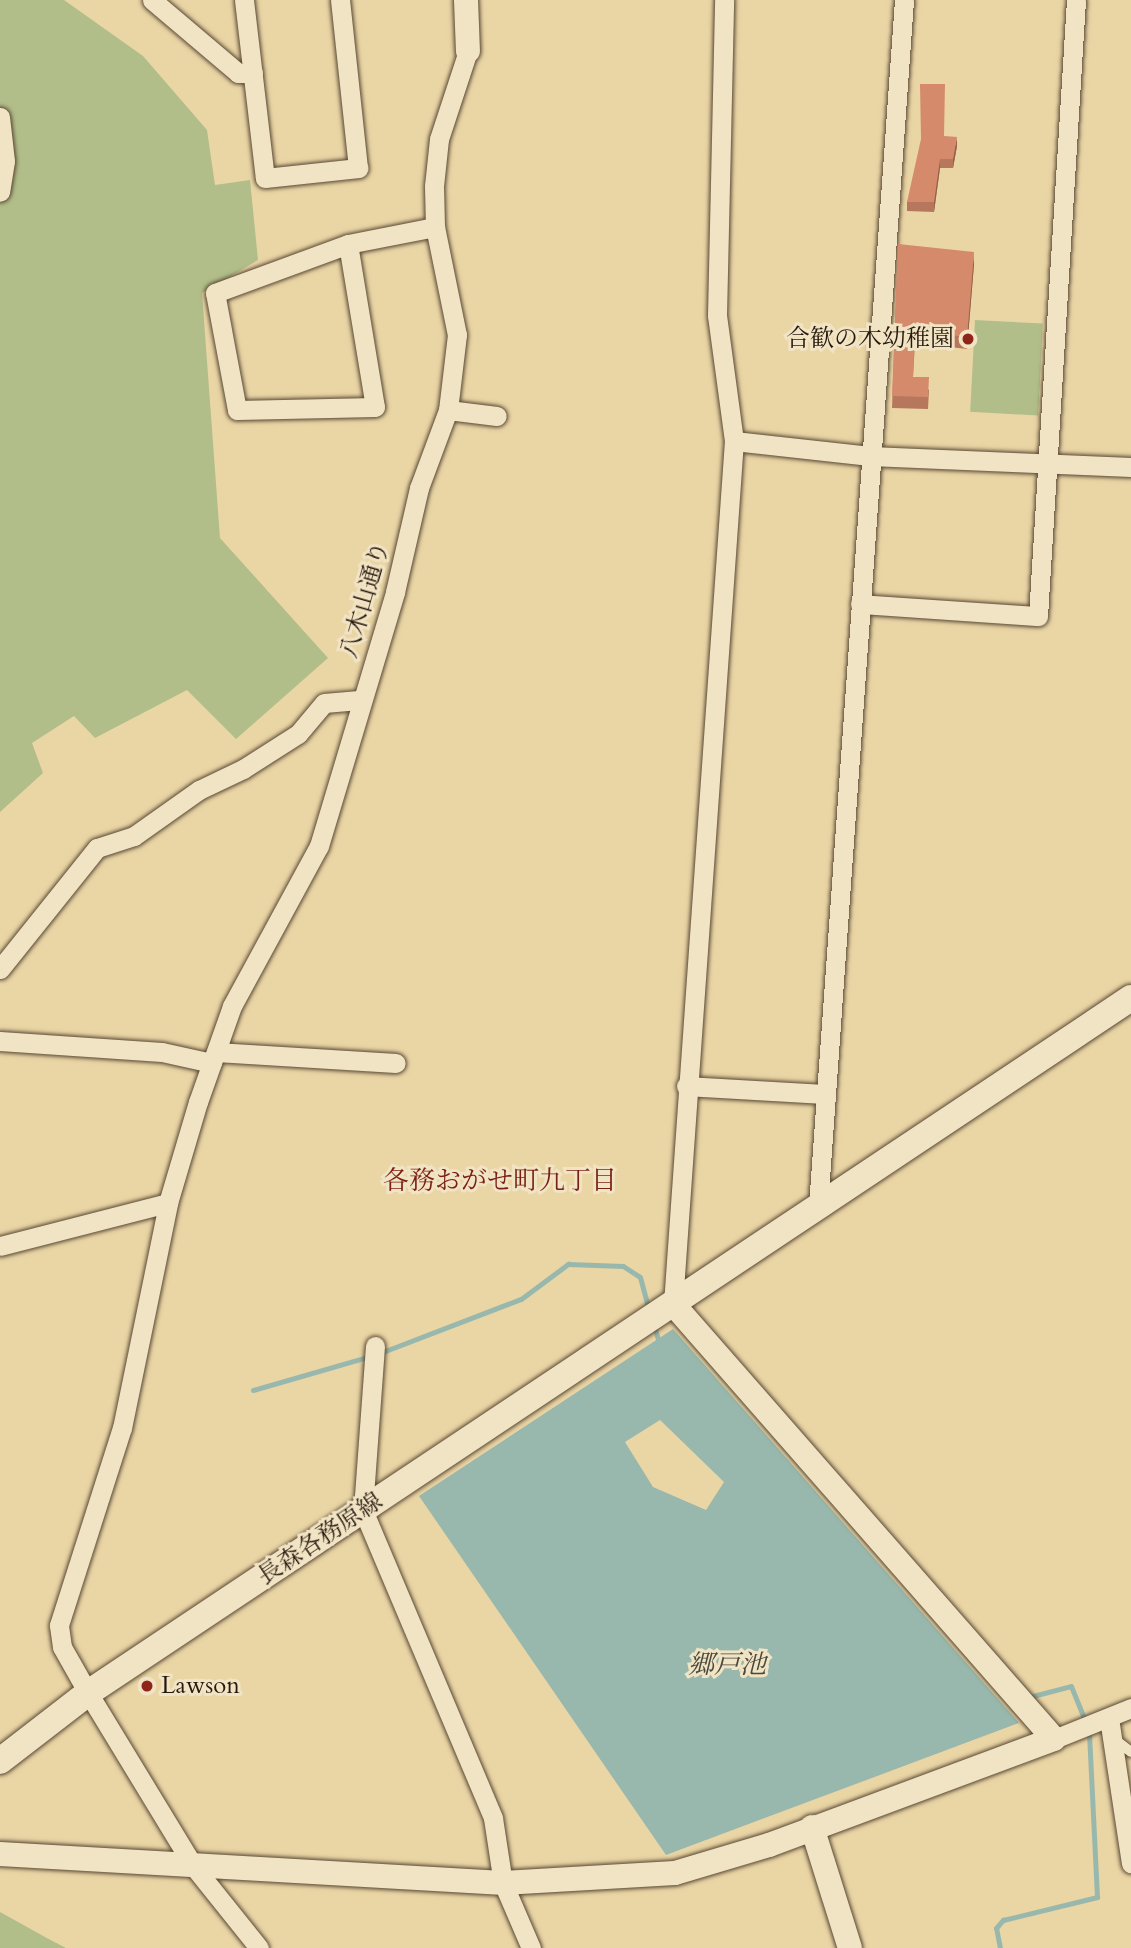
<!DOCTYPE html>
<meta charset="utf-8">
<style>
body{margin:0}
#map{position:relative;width:1131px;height:1948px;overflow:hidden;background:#ead5a5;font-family:Cardo,"Noto Serif JP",serif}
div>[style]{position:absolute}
.green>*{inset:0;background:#b2be8a;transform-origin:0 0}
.water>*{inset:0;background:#99b8ad}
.stream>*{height:5px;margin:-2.5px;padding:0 2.5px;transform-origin:2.5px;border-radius:2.5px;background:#99b8ad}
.roads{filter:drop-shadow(0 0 2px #584834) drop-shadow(0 0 2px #584834)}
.service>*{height:10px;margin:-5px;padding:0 5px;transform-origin:5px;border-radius:5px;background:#f1e4c4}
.minor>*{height:19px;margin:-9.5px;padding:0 9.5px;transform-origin:9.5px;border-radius:9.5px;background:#f1e4c4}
.tertiary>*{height:24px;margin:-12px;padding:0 12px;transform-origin:12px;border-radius:12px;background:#f1e4c4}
.secondary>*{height:26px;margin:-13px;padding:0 13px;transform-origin:13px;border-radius:13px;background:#f1e4c4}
.wall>*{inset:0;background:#b6775c}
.shaded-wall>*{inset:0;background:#94614b}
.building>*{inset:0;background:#d48a6b}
.dots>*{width:19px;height:19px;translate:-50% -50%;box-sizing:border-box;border:4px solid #f1e4c4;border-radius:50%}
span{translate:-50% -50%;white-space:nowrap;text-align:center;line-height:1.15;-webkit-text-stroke:6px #f1e4c4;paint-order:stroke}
.poi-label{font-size:24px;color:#28190e}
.right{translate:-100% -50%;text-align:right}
.left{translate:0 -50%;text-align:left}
.street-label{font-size:24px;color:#28190e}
.neighbourhood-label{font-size:26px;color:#7a1f14}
.water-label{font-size:26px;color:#4a493e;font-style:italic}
</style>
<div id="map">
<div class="green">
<div style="clip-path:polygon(0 0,64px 0,143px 56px,207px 130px,215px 185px,250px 180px,258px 260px,202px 293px,220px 538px,328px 658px,236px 739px,187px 690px,95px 738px,74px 716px,32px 743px,43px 773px,0 812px)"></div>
<div style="left:975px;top:320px;width:68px;height:92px;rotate:3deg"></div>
<div style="clip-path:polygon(0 1912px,45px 1937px,66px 1948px,0 1948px)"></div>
</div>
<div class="water">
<div style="clip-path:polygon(evenodd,673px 1329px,1019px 1723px,666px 1855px,419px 1496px,673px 1329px,660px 1420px,724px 1482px,706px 1510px,653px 1487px,625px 1442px,660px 1420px)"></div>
</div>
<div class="stream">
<div style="left:654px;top:1326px;width:14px;rotate:73deg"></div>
<div style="left:380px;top:1353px;width:151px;rotate:-21deg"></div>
<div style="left:521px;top:1299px;width:59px;rotate:-36.7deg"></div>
<div style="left:568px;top:1264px;width:55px;rotate:2.1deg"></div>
<div style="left:623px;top:1266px;width:20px;rotate:33deg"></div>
<div style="left:640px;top:1277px;width:34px;rotate:75deg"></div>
<div style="left:253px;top:1390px;width:123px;rotate:-16.1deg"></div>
<div style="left:1029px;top:1697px;width:43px;rotate:-14.7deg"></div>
<div style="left:1071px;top:1686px;width:38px;rotate:68deg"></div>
<div style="left:1000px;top:1948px;width:20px;rotate:-101deg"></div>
<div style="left:996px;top:1928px;width:11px;rotate:-49deg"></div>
<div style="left:1003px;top:1920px;width:97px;rotate:-13.7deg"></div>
<div style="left:1097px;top:1897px;width:166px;rotate:-92.8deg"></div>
</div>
<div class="roads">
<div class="service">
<div style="left:1114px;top:1739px;width:21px;rotate:37deg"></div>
</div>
<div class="minor">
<div style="left:152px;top:0;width:113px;rotate:40.3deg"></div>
<div style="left:238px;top:73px;width:15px"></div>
<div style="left:244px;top:0;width:179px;rotate:83.3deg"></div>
<div style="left:265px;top:178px;width:94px;rotate:-6.1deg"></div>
<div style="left:358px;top:168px;width:169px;rotate:-96.1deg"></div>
<div style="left:0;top:117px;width:44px;rotate:83.5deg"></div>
<div style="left:5px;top:161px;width:31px;rotate:99deg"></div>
<div style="left:348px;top:244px;width:165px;rotate:80.6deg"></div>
<div style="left:375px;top:407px;width:138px;rotate:178.8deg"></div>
<div style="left:237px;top:410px;width:119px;rotate:-100.6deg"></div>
<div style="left:215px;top:293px;width:142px;rotate:-20.2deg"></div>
<div style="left:348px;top:244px;width:89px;rotate:-11.1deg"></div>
<div style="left:448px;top:410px;width:49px;rotate:7deg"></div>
<div style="left:734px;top:441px;width:137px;rotate:6.3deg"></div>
<div style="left:870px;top:456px;width:261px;rotate:2.4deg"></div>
<div style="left:860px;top:604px;width:178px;rotate:3.9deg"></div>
<div style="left:1038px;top:616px;width:617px;rotate:-86.47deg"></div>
<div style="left:0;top:969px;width:155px;rotate:-51.3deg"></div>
<div style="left:97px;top:848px;width:39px;rotate:-18deg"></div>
<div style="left:134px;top:836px;width:80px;rotate:-35.3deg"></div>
<div style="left:199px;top:790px;width:49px;rotate:-25.5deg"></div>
<div style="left:243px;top:769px;width:65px;rotate:-32.5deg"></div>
<div style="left:298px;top:734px;width:40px;rotate:-50deg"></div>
<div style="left:324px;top:703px;width:38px;rotate:-5deg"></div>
<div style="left:0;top:1041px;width:162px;rotate:3.9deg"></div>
<div style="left:162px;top:1052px;width:51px;rotate:12.4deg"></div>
<div style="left:216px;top:1052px;width:180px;rotate:3.5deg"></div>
<div style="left:686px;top:1086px;width:138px;rotate:3.3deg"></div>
<div style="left:818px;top:1206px;width:1209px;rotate:-85.92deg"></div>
<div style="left:0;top:1246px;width:173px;rotate:-14.4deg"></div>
<div style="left:673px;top:1304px;width:865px;rotate:-85.96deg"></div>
<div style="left:734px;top:441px;width:127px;rotate:-97.7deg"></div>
<div style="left:717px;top:315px;width:315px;rotate:-88.7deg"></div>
<div style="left:375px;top:1346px;width:164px;rotate:94.2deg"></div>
<div style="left:363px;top:1510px;width:334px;rotate:67.1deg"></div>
<div style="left:493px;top:1818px;width:66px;rotate:81.3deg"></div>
<div style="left:503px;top:1883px;width:71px;rotate:66.7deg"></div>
<div style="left:1109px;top:1718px;width:147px;rotate:81.4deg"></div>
<div style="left:1054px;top:1739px;width:83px;rotate:-21.9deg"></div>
<div style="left:259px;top:1948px;width:104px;rotate:-128.7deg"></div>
<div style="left:194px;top:1867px;width:204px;rotate:-121.3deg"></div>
<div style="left:88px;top:1693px;width:53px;rotate:-119.5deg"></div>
<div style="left:62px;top:1647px;width:22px;rotate:-98deg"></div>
<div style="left:59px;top:1625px;width:207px;rotate:-72.3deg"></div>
<div style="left:122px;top:1428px;width:230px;rotate:-78.4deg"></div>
<div style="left:168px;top:1203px;width:105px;rotate:-73.5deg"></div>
<div style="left:198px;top:1102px;width:102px;rotate:-70.5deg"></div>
<div style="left:232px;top:1006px;width:182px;rotate:-61.5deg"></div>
<div style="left:319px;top:846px;width:265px;rotate:-73.3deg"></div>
<div style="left:395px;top:592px;width:107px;rotate:-77deg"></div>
<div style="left:419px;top:488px;width:83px;rotate:-69.6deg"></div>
<div style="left:448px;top:410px;width:76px;rotate:-83.2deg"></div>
<div style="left:457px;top:335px;width:110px;rotate:-101.5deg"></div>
<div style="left:435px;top:227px;width:41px;rotate:-91.4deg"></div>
<div style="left:434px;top:186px;width:47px;rotate:-83.9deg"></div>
<div style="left:439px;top:139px;width:93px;rotate:-71.8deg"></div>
</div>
<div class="tertiary">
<div style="left:466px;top:0;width:51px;rotate:87.8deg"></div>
<div style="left:812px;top:1827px;width:127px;rotate:72.6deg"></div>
<div style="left:0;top:1854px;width:504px;rotate:3.3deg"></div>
<div style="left:503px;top:1883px;width:172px;rotate:-3.3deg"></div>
<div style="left:675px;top:1873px;width:98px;rotate:-16.6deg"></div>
<div style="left:769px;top:1845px;width:304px;rotate:-20.4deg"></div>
<div style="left:1054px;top:1739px;width:578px;rotate:-131.21deg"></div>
</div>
<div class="secondary">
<div style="left:0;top:1761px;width:111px;rotate:-37.7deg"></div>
<div style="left:88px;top:1693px;width:1253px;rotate:-33.68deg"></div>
</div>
</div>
<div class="wall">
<div style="clip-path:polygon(944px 136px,957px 146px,953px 168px,940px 168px,934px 212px,907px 211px,907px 202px)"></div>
<div style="clip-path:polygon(898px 244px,974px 264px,967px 349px,915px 343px,913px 377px,929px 390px,928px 409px,892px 408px)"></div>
</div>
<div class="shaded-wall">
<div style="clip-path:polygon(957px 137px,957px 146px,953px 168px,953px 159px)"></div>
<div style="clip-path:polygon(940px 159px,940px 168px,934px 212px,934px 202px)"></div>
<div style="clip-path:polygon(974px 252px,974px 264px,967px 349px,967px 337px)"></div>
</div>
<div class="building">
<div style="clip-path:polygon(920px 84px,945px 84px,944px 136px,957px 137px,953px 159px,940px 159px,934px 202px,907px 202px,921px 139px)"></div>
<div style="clip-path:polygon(898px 244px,974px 252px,967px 337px,915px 331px,913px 377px,929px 377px,928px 397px,892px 396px)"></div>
</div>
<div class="dots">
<div style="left:968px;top:339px;background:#8f2418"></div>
<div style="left:147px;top:1686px;background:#8f2418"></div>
</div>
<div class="poi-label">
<span class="right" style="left:954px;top:339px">合歓の木幼稚園</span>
<span class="left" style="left:161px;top:1686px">Lawson</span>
</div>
<div class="street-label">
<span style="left:365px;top:600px;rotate:-74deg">八木山通り</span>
<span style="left:320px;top:1539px;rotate:-34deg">長森各務原線</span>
</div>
<div class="neighbourhood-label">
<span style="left:500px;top:1181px">各務おがせ町九丁目</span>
</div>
<div class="water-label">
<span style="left:727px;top:1665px">郷戸池</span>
</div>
</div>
